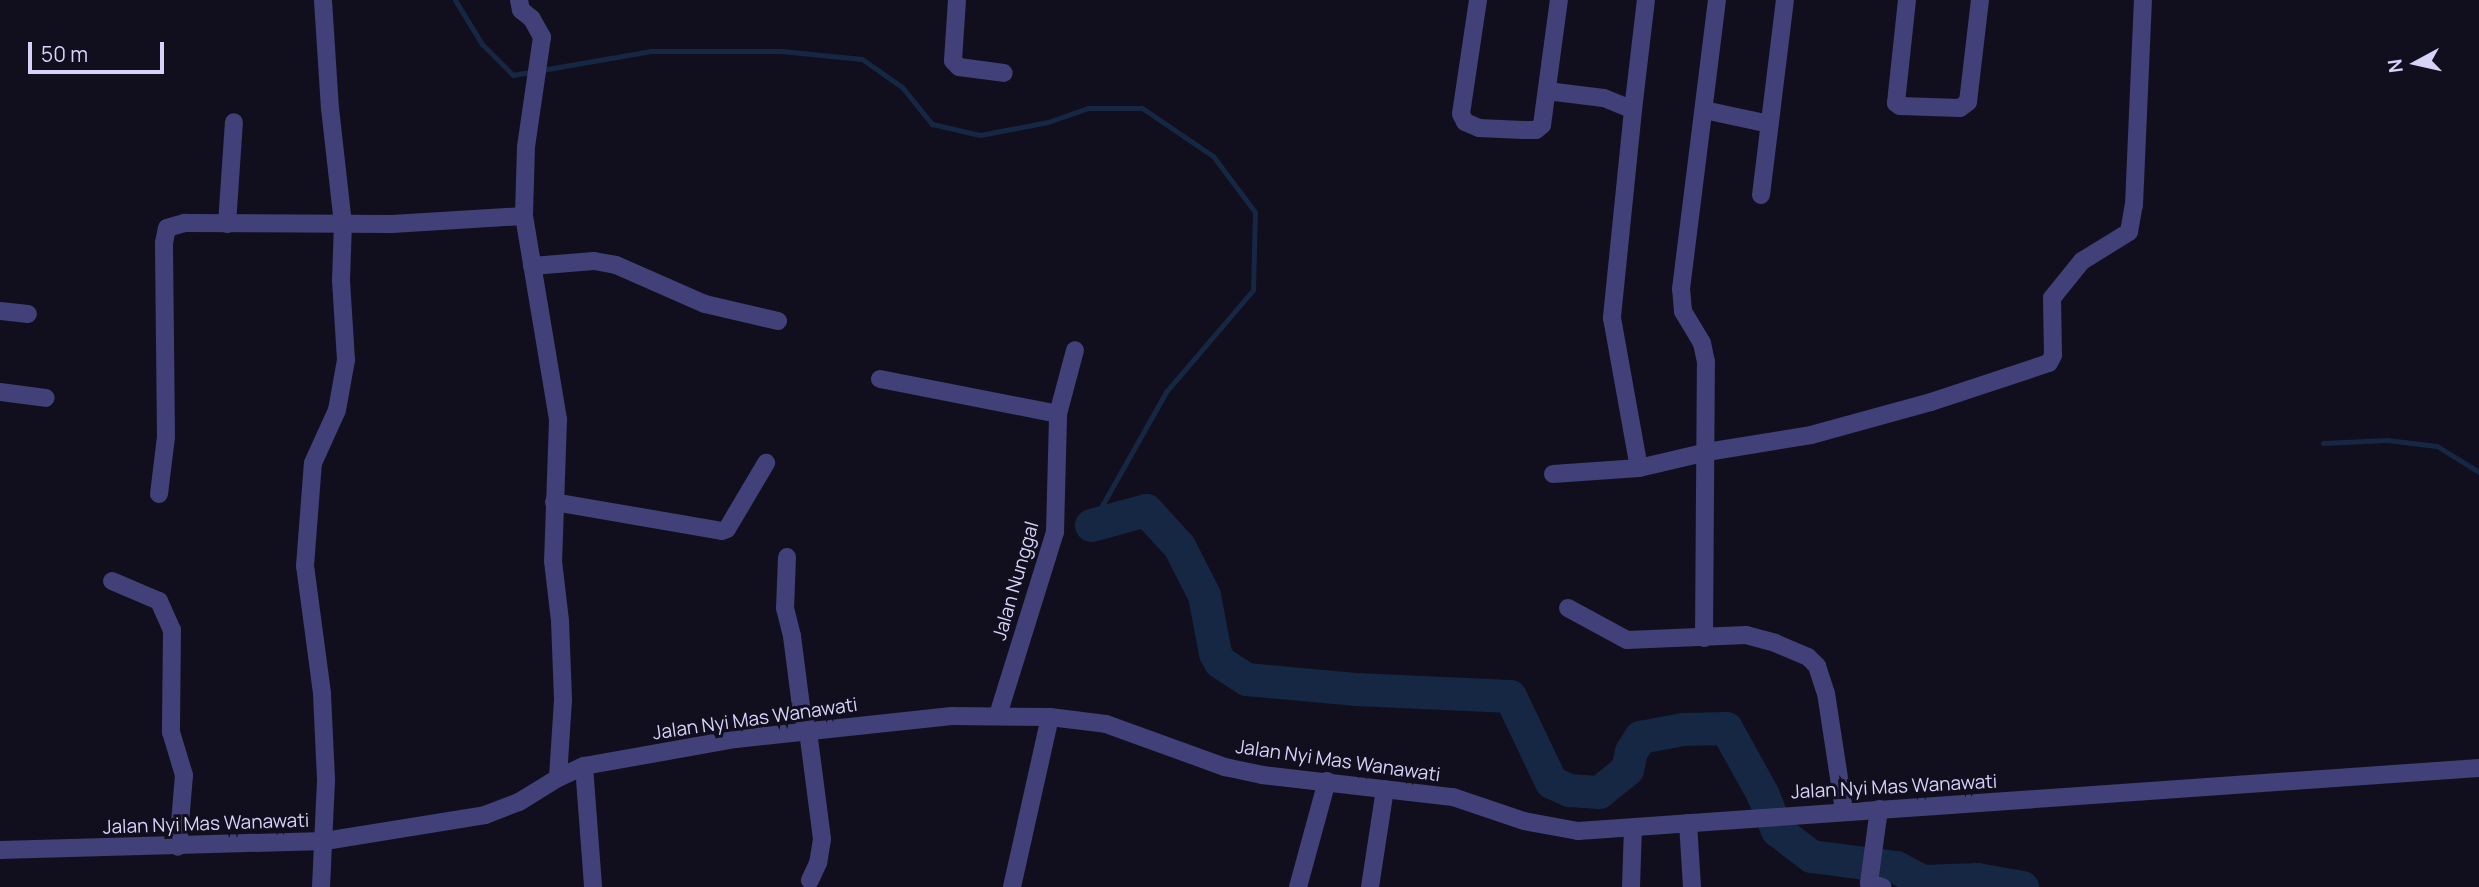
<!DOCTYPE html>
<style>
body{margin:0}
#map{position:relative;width:2479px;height:887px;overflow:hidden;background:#110f1e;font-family:Manrope,sans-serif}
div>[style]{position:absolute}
.stream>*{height:5px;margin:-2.5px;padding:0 2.5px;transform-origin:2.5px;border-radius:2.5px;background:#152742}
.river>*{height:33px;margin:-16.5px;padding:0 16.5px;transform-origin:16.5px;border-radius:16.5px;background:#152742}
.minor>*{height:18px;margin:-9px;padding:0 9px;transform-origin:9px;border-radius:9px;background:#414078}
span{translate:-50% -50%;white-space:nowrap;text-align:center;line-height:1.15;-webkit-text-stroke:6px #110f1e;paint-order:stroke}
.street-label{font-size:19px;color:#d6d2f9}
.north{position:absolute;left:2381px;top:28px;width:70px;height:70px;-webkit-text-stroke:5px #110f1e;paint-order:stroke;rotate:262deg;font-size:19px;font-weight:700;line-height:28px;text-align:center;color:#d6d2f9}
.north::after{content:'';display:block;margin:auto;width:24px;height:32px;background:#d6d2f9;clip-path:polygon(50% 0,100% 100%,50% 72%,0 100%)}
.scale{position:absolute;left:28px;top:42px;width:136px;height:32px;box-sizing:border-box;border:4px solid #d6d2f9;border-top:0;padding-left:9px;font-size:21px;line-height:24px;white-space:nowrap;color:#d6d2f9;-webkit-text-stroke:5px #110f1e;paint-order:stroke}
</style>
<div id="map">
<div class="stream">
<div style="left:455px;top:0;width:52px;rotate:58.5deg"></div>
<div style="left:482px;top:44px;width:44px;rotate:45deg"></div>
<div style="left:513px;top:75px;width:140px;rotate:-9.9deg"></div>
<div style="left:651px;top:51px;width:130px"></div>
<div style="left:781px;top:51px;width:81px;rotate:5.6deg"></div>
<div style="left:862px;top:59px;width:49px;rotate:35deg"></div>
<div style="left:902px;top:87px;width:48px;rotate:51deg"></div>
<div style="left:932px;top:124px;width:49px;rotate:12.9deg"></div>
<div style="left:980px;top:135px;width:69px;rotate:-10.8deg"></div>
<div style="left:1048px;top:122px;width:42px;rotate:-19.3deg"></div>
<div style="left:1088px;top:108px;width:54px"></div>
<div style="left:1142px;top:108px;width:86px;rotate:34.1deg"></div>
<div style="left:1213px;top:156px;width:70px;rotate:53.1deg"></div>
<div style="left:1255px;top:212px;width:78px;rotate:91.5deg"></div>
<div style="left:1253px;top:290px;width:134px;rotate:130.5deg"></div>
<div style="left:1166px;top:392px;width:153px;rotate:119.4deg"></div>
<div style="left:2323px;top:443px;width:64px;rotate:-2.7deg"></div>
<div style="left:2387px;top:440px;width:50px;rotate:6.8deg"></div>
<div style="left:2437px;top:446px;width:49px;rotate:31.8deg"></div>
</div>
<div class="river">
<div style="left:1091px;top:525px;width:57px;rotate:-15.3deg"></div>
<div style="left:1146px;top:510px;width:49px;rotate:47.5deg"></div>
<div style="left:1179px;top:546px;width:55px;rotate:63deg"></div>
<div style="left:1204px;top:595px;width:59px;rotate:79.3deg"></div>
<div style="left:1215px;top:653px;width:10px;rotate:61deg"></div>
<div style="left:1220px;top:662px;width:31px;rotate:33deg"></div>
<div style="left:1246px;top:679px;width:109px;rotate:5.2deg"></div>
<div style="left:1355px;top:689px;width:155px;rotate:2.6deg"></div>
<div style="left:1510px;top:696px;width:95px;rotate:64.5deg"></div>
<div style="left:1551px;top:782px;width:20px;rotate:24deg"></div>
<div style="left:1569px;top:790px;width:30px;rotate:4deg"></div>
<div style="left:1599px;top:792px;width:36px;rotate:-39deg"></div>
<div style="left:1627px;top:769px;width:18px;rotate:-77deg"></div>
<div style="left:1631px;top:751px;width:17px;rotate:-57deg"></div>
<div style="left:1640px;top:737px;width:43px;rotate:-10.8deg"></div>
<div style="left:1682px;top:729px;width:44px;rotate:-1.3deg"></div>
<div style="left:1726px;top:728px;width:74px;rotate:61deg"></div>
<div style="left:1762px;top:793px;width:40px;rotate:68deg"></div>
<div style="left:1777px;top:830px;width:43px;rotate:37.4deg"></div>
<div style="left:1811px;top:856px;width:86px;rotate:7.4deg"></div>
<div style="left:1896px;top:867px;width:30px;rotate:28deg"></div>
<div style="left:1922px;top:881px;width:55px;rotate:-2.1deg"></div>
<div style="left:1977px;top:879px;width:46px;rotate:10.1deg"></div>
</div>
<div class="minor">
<div style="left:519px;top:0;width:10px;rotate:79deg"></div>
<div style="left:521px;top:10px;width:14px;rotate:39deg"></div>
<div style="left:532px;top:19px;width:21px;rotate:61deg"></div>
<div style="left:542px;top:37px;width:111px;rotate:98.3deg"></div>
<div style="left:526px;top:147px;width:69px;rotate:91.7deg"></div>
<div style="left:524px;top:216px;width:207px;rotate:80.5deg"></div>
<div style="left:558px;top:420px;width:141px;rotate:92deg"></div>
<div style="left:553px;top:561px;width:60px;rotate:83.3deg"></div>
<div style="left:560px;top:621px;width:79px;rotate:87.8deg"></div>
<div style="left:563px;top:700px;width:78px;rotate:93.7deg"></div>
<div style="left:957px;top:0;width:61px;rotate:93.8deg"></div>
<div style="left:953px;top:61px;width:8px;rotate:45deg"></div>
<div style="left:959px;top:67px;width:45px;rotate:7.6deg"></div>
<div style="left:1478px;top:0;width:115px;rotate:98.5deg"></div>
<div style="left:1461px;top:114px;width:9px;rotate:63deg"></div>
<div style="left:1465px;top:122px;width:15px;rotate:23deg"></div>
<div style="left:1479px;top:128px;width:44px;rotate:2.6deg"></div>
<div style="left:1523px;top:130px;width:13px"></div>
<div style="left:1536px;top:130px;width:8px;rotate:-40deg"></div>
<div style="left:1542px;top:125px;width:126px;rotate:-82.3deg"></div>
<div style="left:1907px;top:0;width:104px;rotate:96.1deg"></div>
<div style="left:1896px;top:103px;width:5px;rotate:37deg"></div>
<div style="left:1900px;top:106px;width:60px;rotate:1.9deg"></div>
<div style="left:1960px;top:108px;width:10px;rotate:-37deg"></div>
<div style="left:1968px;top:102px;width:103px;rotate:-83.3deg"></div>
<div style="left:1547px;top:91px;width:57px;rotate:7deg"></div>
<div style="left:1604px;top:98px;width:31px;rotate:22deg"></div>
<div style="left:1633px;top:110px;width:209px;rotate:95.8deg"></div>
<div style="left:1612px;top:318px;width:152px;rotate:79.8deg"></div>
<div style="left:1633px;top:110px;width:111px;rotate:-83.3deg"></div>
<div style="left:1704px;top:110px;width:67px;rotate:12deg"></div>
<div style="left:1761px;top:195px;width:196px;rotate:-83deg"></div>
<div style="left:227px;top:224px;width:102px;rotate:-86.1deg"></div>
<div style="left:532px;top:266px;width:62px;rotate:-4.6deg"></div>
<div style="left:594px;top:261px;width:22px;rotate:10deg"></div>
<div style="left:616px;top:265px;width:97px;rotate:23.7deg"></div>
<div style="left:705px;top:304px;width:75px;rotate:13.1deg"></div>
<div style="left:0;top:311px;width:28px;rotate:6deg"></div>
<div style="left:880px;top:379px;width:181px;rotate:11.1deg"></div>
<div style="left:0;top:392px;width:46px;rotate:7.4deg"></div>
<div style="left:1553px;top:474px;width:86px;rotate:-4deg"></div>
<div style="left:1639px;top:468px;width:70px;rotate:-13.2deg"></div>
<div style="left:1707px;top:452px;width:105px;rotate:-9.3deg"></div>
<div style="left:1811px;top:435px;width:124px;rotate:-15.4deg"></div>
<div style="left:1931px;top:402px;width:124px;rotate:-18.3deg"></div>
<div style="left:2049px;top:363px;width:9px;rotate:-63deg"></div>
<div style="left:2053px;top:355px;width:57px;rotate:-91deg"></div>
<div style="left:2052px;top:298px;width:48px;rotate:-51deg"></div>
<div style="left:2082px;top:261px;width:55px;rotate:-31.7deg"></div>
<div style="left:2129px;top:232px;width:27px;rotate:-80deg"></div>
<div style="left:2134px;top:205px;width:205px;rotate:-87.5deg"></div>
<div style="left:159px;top:494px;width:57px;rotate:-83deg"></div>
<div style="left:166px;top:437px;width:194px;rotate:-90.6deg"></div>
<div style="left:164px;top:243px;width:15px;rotate:-79deg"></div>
<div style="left:167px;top:228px;width:19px;rotate:-16deg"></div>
<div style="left:185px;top:223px;width:207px;rotate:0.3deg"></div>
<div style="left:392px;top:224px;width:132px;rotate:-3.5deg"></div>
<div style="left:554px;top:502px;width:170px;rotate:9.8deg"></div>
<div style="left:722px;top:531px;width:5px;rotate:-22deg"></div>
<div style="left:727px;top:529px;width:77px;rotate:-59.4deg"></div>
<div style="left:787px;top:557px;width:51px;rotate:92.2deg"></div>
<div style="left:785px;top:608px;width:29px;rotate:76deg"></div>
<div style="left:792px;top:636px;width:79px;rotate:82.7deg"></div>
<div style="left:802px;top:714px;width:18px;rotate:71deg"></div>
<div style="left:808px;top:731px;width:109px;rotate:82.6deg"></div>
<div style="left:822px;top:839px;width:24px;rotate:99deg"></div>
<div style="left:818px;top:863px;width:19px;rotate:115deg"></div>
<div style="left:112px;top:581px;width:51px;rotate:23.1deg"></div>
<div style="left:159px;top:601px;width:32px;rotate:66deg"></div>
<div style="left:172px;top:630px;width:102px;rotate:90.6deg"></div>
<div style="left:171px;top:732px;width:45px;rotate:73.2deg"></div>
<div style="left:184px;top:775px;width:72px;rotate:94.8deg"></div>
<div style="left:1568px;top:608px;width:67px;rotate:28.5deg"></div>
<div style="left:1627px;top:640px;width:119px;rotate:-2.4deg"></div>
<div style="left:1746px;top:635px;width:30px;rotate:15deg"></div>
<div style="left:1775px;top:643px;width:36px;rotate:23deg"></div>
<div style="left:1808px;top:657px;width:13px;rotate:45deg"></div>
<div style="left:1817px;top:666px;width:28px;rotate:72deg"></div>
<div style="left:1826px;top:693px;width:118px;rotate:81.3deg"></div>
<div style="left:1704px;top:638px;width:276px;rotate:-89.6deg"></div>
<div style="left:1706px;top:362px;width:19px;rotate:-102deg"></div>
<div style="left:1702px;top:343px;width:37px;rotate:-121deg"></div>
<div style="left:1683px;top:311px;width:22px;rotate:-95deg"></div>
<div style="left:1681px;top:289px;width:291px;rotate:-82.9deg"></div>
<div style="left:998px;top:715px;width:192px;rotate:-72.7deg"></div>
<div style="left:1055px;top:532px;width:118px;rotate:-88.5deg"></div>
<div style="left:1058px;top:414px;width:66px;rotate:-75.1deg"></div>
<div style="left:584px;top:766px;width:121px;rotate:85.7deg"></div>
<div style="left:1879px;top:809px;width:75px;rotate:97.7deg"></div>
<div style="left:1869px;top:883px;width:14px;rotate:17deg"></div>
<div style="left:1688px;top:823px;width:64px;rotate:86.4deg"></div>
<div style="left:0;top:850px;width:325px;rotate:-1.6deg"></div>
<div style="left:325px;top:841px;width:162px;rotate:-9.2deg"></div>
<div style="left:485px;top:815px;width:36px;rotate:-21deg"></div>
<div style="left:519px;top:802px;width:46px;rotate:-31.6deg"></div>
<div style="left:558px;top:778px;width:29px;rotate:-25deg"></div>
<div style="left:584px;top:766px;width:154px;rotate:-10.1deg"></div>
<div style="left:736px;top:739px;width:217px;rotate:-6.1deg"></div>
<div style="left:952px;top:716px;width:98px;rotate:0.6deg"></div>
<div style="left:1050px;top:717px;width:56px;rotate:7.1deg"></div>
<div style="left:1106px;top:724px;width:127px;rotate:19.9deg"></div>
<div style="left:1225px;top:767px;width:38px;rotate:12deg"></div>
<div style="left:1262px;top:775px;width:192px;rotate:6.6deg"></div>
<div style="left:1453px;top:797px;width:75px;rotate:18.7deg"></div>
<div style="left:1524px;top:821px;width:55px;rotate:10.5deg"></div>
<div style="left:1578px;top:831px;width:903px;rotate:-4deg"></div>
<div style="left:321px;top:887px;width:108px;rotate:-87.3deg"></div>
<div style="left:326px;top:779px;width:86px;rotate:-92.7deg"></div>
<div style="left:322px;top:693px;width:128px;rotate:-97.6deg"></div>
<div style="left:305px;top:566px;width:103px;rotate:-85.6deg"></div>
<div style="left:313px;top:463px;width:58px;rotate:-65.6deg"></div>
<div style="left:337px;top:410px;width:51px;rotate:-79.8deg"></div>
<div style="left:346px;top:360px;width:80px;rotate:-93.6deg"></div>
<div style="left:341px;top:280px;width:56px;rotate:-88deg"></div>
<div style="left:343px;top:224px;width:116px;rotate:-96.4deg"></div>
<div style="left:330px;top:109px;width:109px;rotate:-93.7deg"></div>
<div style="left:1012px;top:887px;width:174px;rotate:-77.4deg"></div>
<div style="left:1298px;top:887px;width:110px;rotate:-74.7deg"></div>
<div style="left:1370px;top:887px;width:99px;rotate:-81.3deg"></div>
<div style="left:1631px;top:887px;width:59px;rotate:-88.1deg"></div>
</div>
<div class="street-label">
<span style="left:1016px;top:581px;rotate:-74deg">Jalan Nunggal</span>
<span style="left:755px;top:719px;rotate:-8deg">Jalan Nyi Mas Wanawati</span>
<span style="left:1338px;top:761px;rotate:8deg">Jalan Nyi Mas Wanawati</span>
<span style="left:1894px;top:787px;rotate:-3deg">Jalan Nyi Mas Wanawati</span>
<span style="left:206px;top:824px;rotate:-2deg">Jalan Nyi Mas Wanawati</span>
</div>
<div class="north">N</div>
<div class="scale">50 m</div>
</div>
